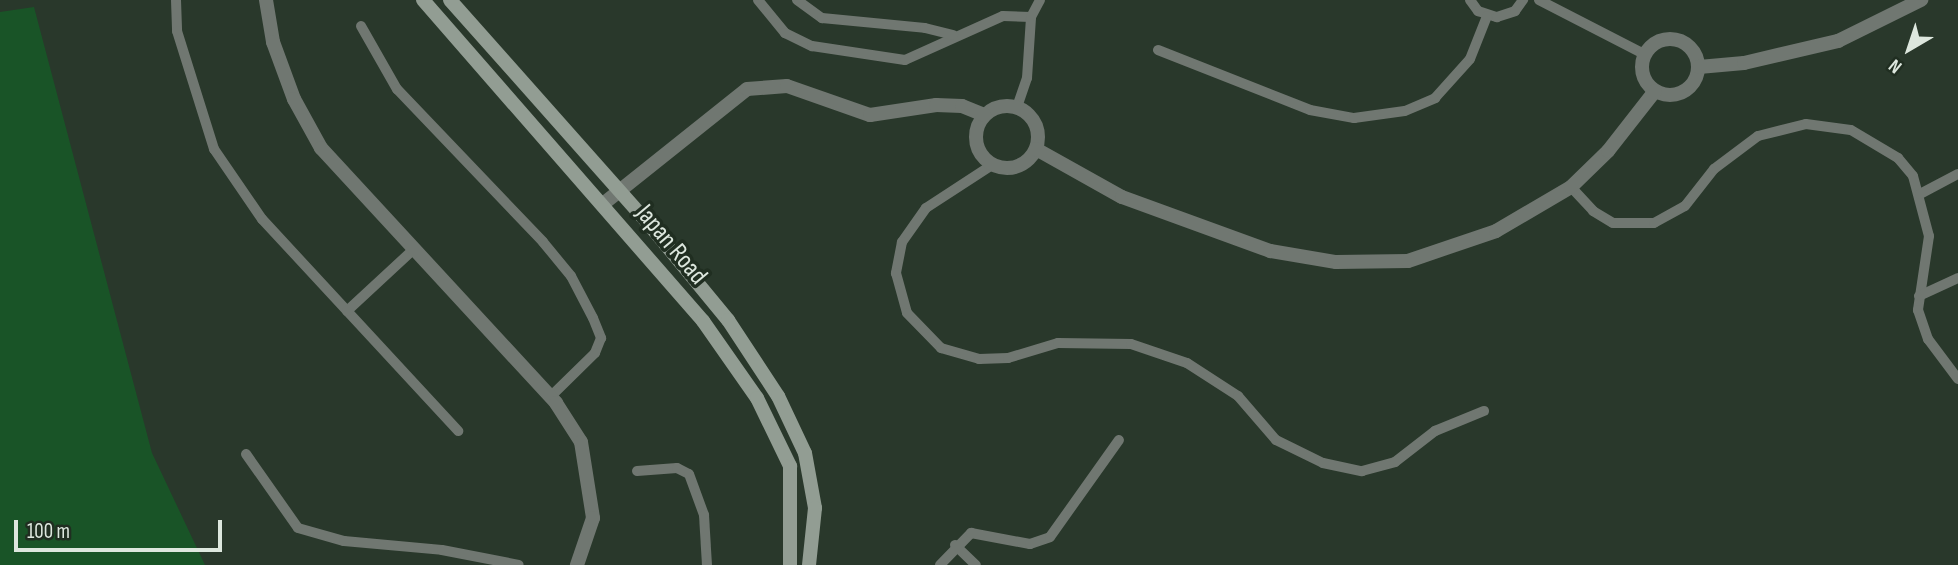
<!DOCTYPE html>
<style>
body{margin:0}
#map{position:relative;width:1958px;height:565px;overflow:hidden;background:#29382b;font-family:"Sofia Sans Condensed",sans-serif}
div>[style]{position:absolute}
.green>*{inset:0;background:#195427}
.minor>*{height:10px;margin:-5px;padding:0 5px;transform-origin:5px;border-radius:5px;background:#707771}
.tertiary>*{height:14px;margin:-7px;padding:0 7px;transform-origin:7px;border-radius:7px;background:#707771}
.tertiary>.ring{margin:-7px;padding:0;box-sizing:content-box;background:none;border:14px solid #707771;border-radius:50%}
.secondary>*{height:14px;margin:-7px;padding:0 7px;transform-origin:7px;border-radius:7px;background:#929d93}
span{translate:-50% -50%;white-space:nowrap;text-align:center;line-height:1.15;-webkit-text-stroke:7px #202e21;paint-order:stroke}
.street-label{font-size:26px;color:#dde7de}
.north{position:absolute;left:1874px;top:14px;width:70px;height:70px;-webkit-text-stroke:5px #202e21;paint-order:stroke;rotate:219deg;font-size:19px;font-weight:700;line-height:28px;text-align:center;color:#dde7de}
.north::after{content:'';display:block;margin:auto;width:24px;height:32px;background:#dde7de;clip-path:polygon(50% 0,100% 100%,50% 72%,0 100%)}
.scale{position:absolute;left:14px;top:520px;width:208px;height:32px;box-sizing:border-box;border:4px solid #dde7de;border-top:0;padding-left:9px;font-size:21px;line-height:24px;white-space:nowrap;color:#dde7de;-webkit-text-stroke:5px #202e21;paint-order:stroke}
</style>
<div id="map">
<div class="green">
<div style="clip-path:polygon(34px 7px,152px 453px,205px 565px,0 565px,0 12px)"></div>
</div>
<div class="minor">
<div style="left:176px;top:0;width:31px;rotate:88deg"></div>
<div style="left:177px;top:31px;width:124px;rotate:72.6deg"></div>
<div style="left:214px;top:149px;width:85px;rotate:55.6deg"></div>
<div style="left:262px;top:219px;width:289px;rotate:47.2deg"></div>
<div style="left:758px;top:0;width:43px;rotate:50.7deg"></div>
<div style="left:785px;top:33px;width:30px;rotate:26deg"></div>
<div style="left:812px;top:46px;width:94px;rotate:8.6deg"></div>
<div style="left:905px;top:60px;width:107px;rotate:-24.2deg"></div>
<div style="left:1003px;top:16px;width:28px;rotate:2deg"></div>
<div style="left:797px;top:0;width:31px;rotate:36deg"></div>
<div style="left:822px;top:18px;width:103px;rotate:5.5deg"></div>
<div style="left:925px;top:28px;width:29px;rotate:14deg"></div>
<div style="left:1470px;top:0;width:14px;rotate:54deg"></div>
<div style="left:1478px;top:11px;width:20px;rotate:18deg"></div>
<div style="left:1497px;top:17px;width:19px;rotate:-18deg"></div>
<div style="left:1515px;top:11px;width:14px;rotate:-54deg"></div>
<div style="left:1539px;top:0;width:118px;rotate:27.2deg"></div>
<div style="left:361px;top:26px;width:73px;rotate:60.3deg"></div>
<div style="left:397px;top:89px;width:211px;rotate:46.3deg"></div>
<div style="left:543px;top:242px;width:44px;rotate:50.5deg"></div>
<div style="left:571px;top:276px;width:47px;rotate:62.4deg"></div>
<div style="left:593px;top:318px;width:22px;rotate:68deg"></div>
<div style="left:601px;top:338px;width:16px;rotate:112deg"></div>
<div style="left:595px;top:353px;width:63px;rotate:135.6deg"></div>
<div style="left:1158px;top:50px;width:163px;rotate:21.5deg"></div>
<div style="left:1310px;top:110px;width:45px;rotate:10.3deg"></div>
<div style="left:1354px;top:118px;width:51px;rotate:-7.8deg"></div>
<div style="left:1405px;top:111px;width:33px;rotate:-23deg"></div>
<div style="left:1435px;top:98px;width:52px;rotate:-48.1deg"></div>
<div style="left:1470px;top:59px;width:46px;rotate:-68.4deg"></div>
<div style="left:1017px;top:107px;width:31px;rotate:-71deg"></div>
<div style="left:1027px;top:78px;width:61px;rotate:-86.2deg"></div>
<div style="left:1031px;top:17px;width:19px;rotate:-62deg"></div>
<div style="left:992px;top:165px;width:79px;rotate:146.9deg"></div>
<div style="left:926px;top:208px;width:42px;rotate:125.2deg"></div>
<div style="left:902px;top:242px;width:32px;rotate:101deg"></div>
<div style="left:896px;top:273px;width:41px;rotate:74.6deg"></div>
<div style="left:907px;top:313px;width:49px;rotate:45.8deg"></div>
<div style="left:941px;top:348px;width:40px;rotate:16deg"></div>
<div style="left:979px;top:359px;width:29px;rotate:-2deg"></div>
<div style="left:1008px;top:358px;width:52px;rotate:-16.7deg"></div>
<div style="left:1058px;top:343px;width:73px;rotate:0.8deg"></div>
<div style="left:1131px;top:344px;width:59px;rotate:18.7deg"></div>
<div style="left:1187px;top:363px;width:61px;rotate:32.9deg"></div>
<div style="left:1238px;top:396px;width:58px;rotate:49.2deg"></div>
<div style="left:1276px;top:440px;width:52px;rotate:26.1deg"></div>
<div style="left:1323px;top:463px;width:40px;rotate:12deg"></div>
<div style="left:1362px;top:471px;width:34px;rotate:-15deg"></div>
<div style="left:1395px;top:462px;width:51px;rotate:-37.8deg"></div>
<div style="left:1435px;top:431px;width:53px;rotate:-22.2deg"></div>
<div style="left:1571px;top:187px;width:33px;rotate:47deg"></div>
<div style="left:1593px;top:211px;width:23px;rotate:31deg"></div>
<div style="left:1613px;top:223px;width:41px"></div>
<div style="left:1654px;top:223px;width:35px;rotate:-29deg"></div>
<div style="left:1685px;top:206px;width:47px;rotate:-51.9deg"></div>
<div style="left:1714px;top:169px;width:55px;rotate:-36.9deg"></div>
<div style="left:1758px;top:136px;width:49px;rotate:-14deg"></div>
<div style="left:1806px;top:124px;width:45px;rotate:7.6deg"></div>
<div style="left:1851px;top:130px;width:55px;rotate:30.8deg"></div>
<div style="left:1898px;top:158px;width:23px;rotate:50deg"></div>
<div style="left:1913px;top:176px;width:62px;rotate:75.1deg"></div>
<div style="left:1929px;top:236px;width:75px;rotate:98.5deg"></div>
<div style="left:1918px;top:310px;width:31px;rotate:71deg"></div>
<div style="left:1928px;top:339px;width:50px;rotate:53.1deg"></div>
<div style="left:1920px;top:194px;width:43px;rotate:-27.8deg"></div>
<div style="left:1919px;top:296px;width:43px;rotate:-24.8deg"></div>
<div style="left:347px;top:311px;width:91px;rotate:-42.8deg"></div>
<div style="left:246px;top:454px;width:90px;rotate:54.9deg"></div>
<div style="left:298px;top:528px;width:48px;rotate:15.8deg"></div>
<div style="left:344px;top:541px;width:98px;rotate:5.2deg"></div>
<div style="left:442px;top:550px;width:78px;rotate:11deg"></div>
<div style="left:637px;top:471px;width:40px;rotate:-4.3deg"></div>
<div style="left:677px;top:468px;width:13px;rotate:27deg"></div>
<div style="left:689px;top:474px;width:44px;rotate:69.9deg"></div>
<div style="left:704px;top:515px;width:50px;rotate:86.6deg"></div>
<div style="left:955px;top:545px;width:29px;rotate:44deg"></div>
<div style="left:940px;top:565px;width:45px;rotate:-45.9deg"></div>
<div style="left:971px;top:533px;width:60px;rotate:10.6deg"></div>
<div style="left:1030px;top:544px;width:21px;rotate:-19deg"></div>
<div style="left:1050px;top:537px;width:119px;rotate:-54.6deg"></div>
</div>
<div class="tertiary">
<div style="left:266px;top:0;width:43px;rotate:80.5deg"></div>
<div style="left:273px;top:42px;width:61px;rotate:69.8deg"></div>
<div style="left:294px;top:99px;width:56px;rotate:61.1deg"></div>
<div style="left:321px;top:148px;width:347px;rotate:47.3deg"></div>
<div style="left:556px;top:403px;width:46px;rotate:57.3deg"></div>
<div style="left:581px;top:442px;width:77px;rotate:81deg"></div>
<div style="left:593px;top:518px;width:50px;rotate:108.8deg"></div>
<div class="ring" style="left:1642px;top:39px;width:42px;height:42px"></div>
<div style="left:1699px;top:67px;width:45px;rotate:-5.1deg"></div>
<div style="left:1744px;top:63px;width:97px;rotate:-13.2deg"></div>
<div style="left:1838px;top:41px;width:93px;rotate:-26.3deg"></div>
<div class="ring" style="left:976px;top:106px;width:48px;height:48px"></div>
<div style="left:1036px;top:149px;width:98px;rotate:29.2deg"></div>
<div style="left:1122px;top:197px;width:158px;rotate:20deg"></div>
<div style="left:1270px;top:251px;width:67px;rotate:9.5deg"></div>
<div style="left:1336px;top:262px;width:72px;rotate:-0.8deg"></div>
<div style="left:1408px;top:261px;width:93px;rotate:-18.8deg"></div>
<div style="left:1496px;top:231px;width:87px;rotate:-30.4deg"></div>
<div style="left:1571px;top:187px;width:52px;rotate:-44.2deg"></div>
<div style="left:1608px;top:151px;width:76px;rotate:-51.9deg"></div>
<div style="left:603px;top:204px;width:184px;rotate:-38.6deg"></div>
<div style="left:747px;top:89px;width:40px;rotate:-4.3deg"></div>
<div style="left:787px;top:86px;width:88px;rotate:19.3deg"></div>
<div style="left:870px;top:115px;width:67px;rotate:-8.6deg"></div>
<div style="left:936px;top:105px;width:26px;rotate:2deg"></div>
<div style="left:962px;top:106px;width:24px;rotate:22deg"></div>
</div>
<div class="secondary">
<div style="left:423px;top:0;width:426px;rotate:48.9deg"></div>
<div style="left:703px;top:321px;width:94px;rotate:55deg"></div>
<div style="left:757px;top:398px;width:76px;rotate:64.1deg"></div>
<div style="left:790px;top:466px;width:99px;rotate:90deg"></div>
<div style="left:450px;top:0;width:298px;rotate:48.4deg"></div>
<div style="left:648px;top:223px;width:126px;rotate:50.5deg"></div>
<div style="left:728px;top:320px;width:91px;rotate:56.7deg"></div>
<div style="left:778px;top:396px;width:63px;rotate:64.7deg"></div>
<div style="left:805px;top:453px;width:56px;rotate:79.7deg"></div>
<div style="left:815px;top:508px;width:57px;rotate:96deg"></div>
</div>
<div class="street-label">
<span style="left:671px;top:245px;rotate:50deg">Japan Road</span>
</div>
<div class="north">N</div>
<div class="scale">100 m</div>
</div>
